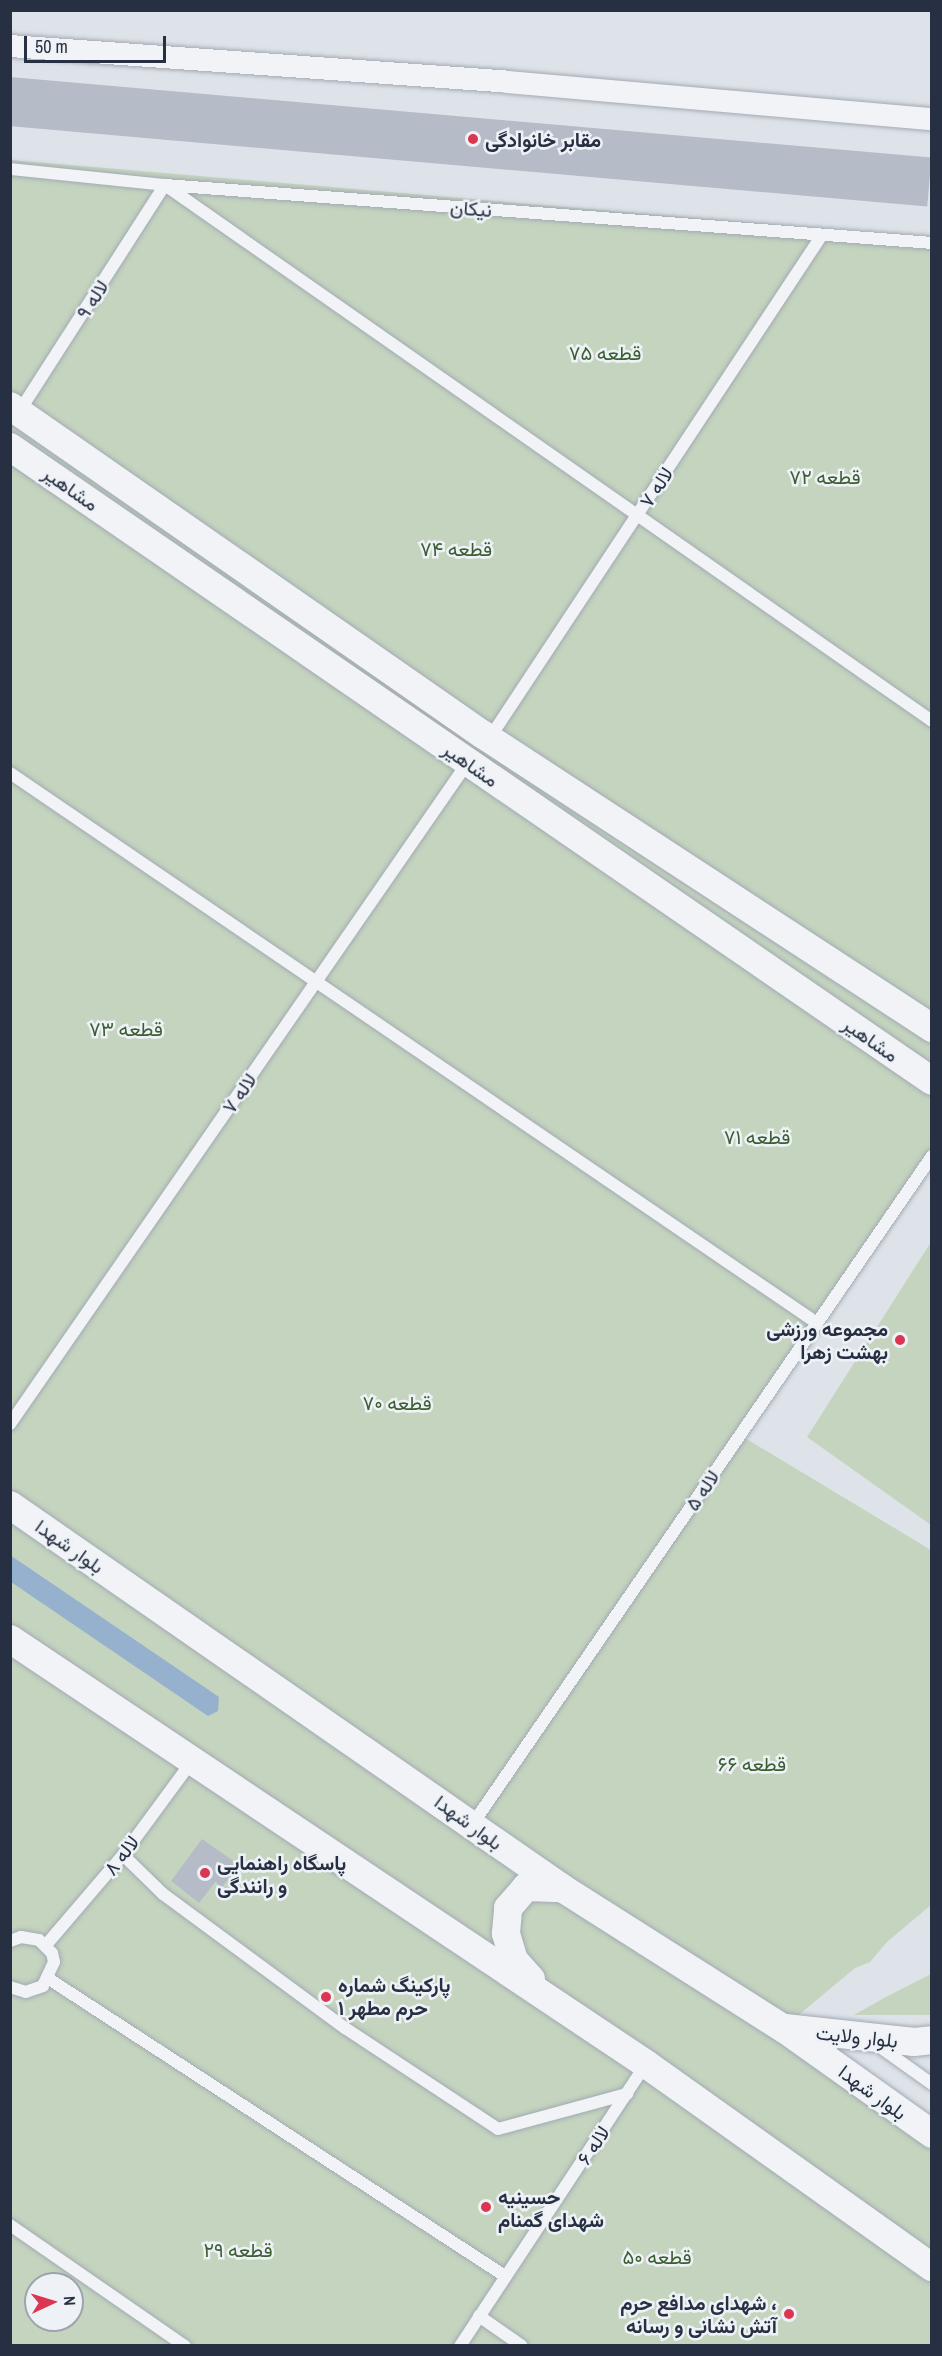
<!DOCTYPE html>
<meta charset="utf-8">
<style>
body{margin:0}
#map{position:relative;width:942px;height:2356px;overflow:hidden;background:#dee3e9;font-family:"Archivo Narrow",Vazirmatn,sans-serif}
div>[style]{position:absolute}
.green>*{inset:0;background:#c4d4be}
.water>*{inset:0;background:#95b1cd}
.building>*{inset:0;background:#b5bcc7;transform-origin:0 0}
.roads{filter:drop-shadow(0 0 2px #a3aab4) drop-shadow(0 0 2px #a3aab4)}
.service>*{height:12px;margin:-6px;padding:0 6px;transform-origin:6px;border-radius:6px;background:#f1f3f7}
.minor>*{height:22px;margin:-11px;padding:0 11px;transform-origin:11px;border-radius:11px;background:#f1f3f7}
.tertiary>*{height:28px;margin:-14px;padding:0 14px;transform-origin:14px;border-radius:14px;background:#f1f3f7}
.dots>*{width:16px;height:16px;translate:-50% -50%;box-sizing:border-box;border:3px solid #eef2f7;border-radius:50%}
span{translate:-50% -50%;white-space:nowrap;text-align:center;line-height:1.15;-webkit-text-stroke:5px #eef2f7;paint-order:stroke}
.poi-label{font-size:20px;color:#263042;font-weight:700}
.left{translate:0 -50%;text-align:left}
.right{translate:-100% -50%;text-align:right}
.street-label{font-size:20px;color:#263042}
.park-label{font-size:20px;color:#3b5f32}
.frame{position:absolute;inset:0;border:12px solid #263042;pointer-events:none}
.north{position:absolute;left:24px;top:2272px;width:60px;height:60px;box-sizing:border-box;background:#eef2f7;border:2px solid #9ea4af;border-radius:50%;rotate:86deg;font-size:16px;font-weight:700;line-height:24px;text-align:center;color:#263042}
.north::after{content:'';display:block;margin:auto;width:21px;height:27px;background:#db3651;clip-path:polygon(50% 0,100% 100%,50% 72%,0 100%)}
.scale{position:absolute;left:24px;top:36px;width:142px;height:27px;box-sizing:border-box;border:3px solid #263042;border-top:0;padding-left:8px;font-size:18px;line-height:21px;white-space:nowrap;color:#263042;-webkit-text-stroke:4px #eef2f7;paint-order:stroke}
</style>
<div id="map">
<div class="green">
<div style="clip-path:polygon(evenodd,11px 160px,931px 238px,931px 1151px,740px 1435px,931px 1550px,931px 1905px,887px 1942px,870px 1962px,855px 1968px,783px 2028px,931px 2122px,931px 2345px,11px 2345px,11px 160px,36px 2284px,72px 2284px,72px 2320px,36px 2320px,36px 2284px)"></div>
<div style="clip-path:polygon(931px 1242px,931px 1525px,807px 1437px)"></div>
<div style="clip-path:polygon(931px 1974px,931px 2015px,854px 2015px,884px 1998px)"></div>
</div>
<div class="water">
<div style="clip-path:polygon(10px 1555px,219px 1697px,218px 1711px,208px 1716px,11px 1582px)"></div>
</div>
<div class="building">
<div style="left:10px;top:77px;width:925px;height:49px;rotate:5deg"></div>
<div style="clip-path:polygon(202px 1839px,239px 1865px,220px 1890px,216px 1881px,199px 1903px,171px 1881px)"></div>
</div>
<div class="roads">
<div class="service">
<div style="left:10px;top:169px;width:156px;rotate:5.9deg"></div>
<div style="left:165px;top:185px;width:769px;rotate:4.32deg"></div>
<div style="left:19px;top:412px;width:270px;rotate:-57.3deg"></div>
<div style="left:165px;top:185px;width:936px;rotate:34.95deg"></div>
<div style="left:489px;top:739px;width:604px;rotate:-56.55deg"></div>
<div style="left:10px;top:773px;width:977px;rotate:34.28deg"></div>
<div style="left:10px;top:1424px;width:805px;rotate:-55.32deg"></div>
<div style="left:472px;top:1825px;width:812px;rotate:-55.49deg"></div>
<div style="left:123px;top:1855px;width:56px;rotate:44.3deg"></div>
<div style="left:163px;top:1894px;width:226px;rotate:36.4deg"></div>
<div style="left:345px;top:2028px;width:183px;rotate:33.4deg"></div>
<div style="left:498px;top:2129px;width:134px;rotate:-15.2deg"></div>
<div style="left:10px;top:1941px;width:12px;rotate:-20deg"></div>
<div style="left:21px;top:1937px;width:18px;rotate:9deg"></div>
<div style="left:39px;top:1940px;width:18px;rotate:45deg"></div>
<div style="left:52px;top:1953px;width:9px;rotate:77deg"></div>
<div style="left:54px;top:1962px;width:26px;rotate:115deg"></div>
<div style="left:43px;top:1986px;width:18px;rotate:161deg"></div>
<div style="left:26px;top:1992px;width:17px;rotate:-163deg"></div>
<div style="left:46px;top:1945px;width:118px;rotate:-49.5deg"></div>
<div style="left:123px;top:1855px;width:117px;rotate:-53.7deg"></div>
<div style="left:49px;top:1979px;width:544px;rotate:33.08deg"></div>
<div style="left:876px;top:2044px;width:69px;rotate:35.5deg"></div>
<div style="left:10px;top:2225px;width:213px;rotate:34.7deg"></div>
<div style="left:479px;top:2316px;width:52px;rotate:34.9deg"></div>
<div style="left:460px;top:2346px;width:338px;rotate:-56.6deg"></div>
</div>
<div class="minor">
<div style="left:10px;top:46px;width:498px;rotate:4.1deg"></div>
<div style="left:507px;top:82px;width:427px;rotate:5deg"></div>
</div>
<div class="tertiary">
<div style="left:10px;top:406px;width:575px;rotate:34.8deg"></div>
<div style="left:482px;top:734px;width:538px;rotate:33.16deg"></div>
<div style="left:10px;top:447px;width:1119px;rotate:34.51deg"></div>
<div style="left:10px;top:1505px;width:672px;rotate:34.75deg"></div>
<div style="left:562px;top:1888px;width:262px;rotate:32.4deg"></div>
<div style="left:783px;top:2028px;width:183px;rotate:35.4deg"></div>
<div style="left:10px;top:1639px;width:765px;rotate:33.75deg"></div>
<div style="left:646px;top:2064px;width:351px;rotate:35.4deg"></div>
<div style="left:531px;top:1979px;width:25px;rotate:-132deg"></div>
<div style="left:514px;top:1960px;width:28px;rotate:-107deg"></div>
<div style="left:506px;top:1933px;width:25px;rotate:-85deg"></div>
<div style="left:508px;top:1908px;width:28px;rotate:-49deg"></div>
<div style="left:526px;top:1887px;width:36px;rotate:2deg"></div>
<div style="left:785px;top:2028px;width:130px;rotate:6.2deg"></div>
<div style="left:914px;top:2042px;width:18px;rotate:-6deg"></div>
</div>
</div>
<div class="dots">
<div style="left:473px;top:139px;background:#db3651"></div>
<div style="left:900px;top:1340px;background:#db3651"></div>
<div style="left:205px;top:1873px;background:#db3651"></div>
<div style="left:326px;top:1997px;background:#db3651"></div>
<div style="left:486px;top:2207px;background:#db3651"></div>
<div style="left:789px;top:2314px;background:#db3651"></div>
</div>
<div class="poi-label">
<span class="left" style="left:485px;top:139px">مقابر خانوادگی</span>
<span class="right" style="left:888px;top:1340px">مجموعه ورزشی<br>بهشت زهرا</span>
<span class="left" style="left:217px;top:1874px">پاسگاه راهنمایی<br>و رانندگی</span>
<span class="left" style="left:338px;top:1996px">پارکینگ شماره<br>۱ حرم مطهر</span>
<span class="left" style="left:498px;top:2208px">حسینیه<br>شهدای گمنام</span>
<span class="right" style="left:777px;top:2314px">شهدای مدافع حرم ،<br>آتش نشانی و رسانه</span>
</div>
<div class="street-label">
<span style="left:471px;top:208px;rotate:4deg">نیکان</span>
<span style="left:92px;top:299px;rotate:-57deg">لاله ۹</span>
<span style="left:656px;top:487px;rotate:-56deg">لاله ۷</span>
<span style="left:71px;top:488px;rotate:35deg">مشاهیر</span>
<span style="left:471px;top:764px;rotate:35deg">مشاهیر</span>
<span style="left:871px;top:1039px;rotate:35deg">مشاهیر</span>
<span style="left:239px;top:1093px;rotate:-55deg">لاله ۷</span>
<span style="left:702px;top:1490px;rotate:-56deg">لاله ۵</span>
<span style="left:70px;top:1546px;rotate:35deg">بلوار شهدا</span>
<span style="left:469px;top:1822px;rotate:36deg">بلوار شهدا</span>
<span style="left:121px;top:1855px;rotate:-52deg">لاله ۸</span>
<span style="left:857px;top:2036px;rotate:6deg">بلوار ولایت</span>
<span style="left:873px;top:2092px;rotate:36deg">بلوار شهدا</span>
<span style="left:593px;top:2145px;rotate:-56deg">لاله ۶</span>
</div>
<div class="park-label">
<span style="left:605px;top:352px">قطعه ۷۵</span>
<span style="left:825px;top:476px">قطعه ۷۲</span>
<span style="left:456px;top:548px">قطعه ۷۴</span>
<span style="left:126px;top:1028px">قطعه ۷۳</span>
<span style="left:757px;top:1136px">قطعه ۷۱</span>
<span style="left:397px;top:1402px">قطعه ۷۰</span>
<span style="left:752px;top:1763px">قطعه ۶۶</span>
<span style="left:238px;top:2249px">قطعه ۲۹</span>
<span style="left:657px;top:2256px">قطعه ۵۰</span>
</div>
<div class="frame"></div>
<div class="north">N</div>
<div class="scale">50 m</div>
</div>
